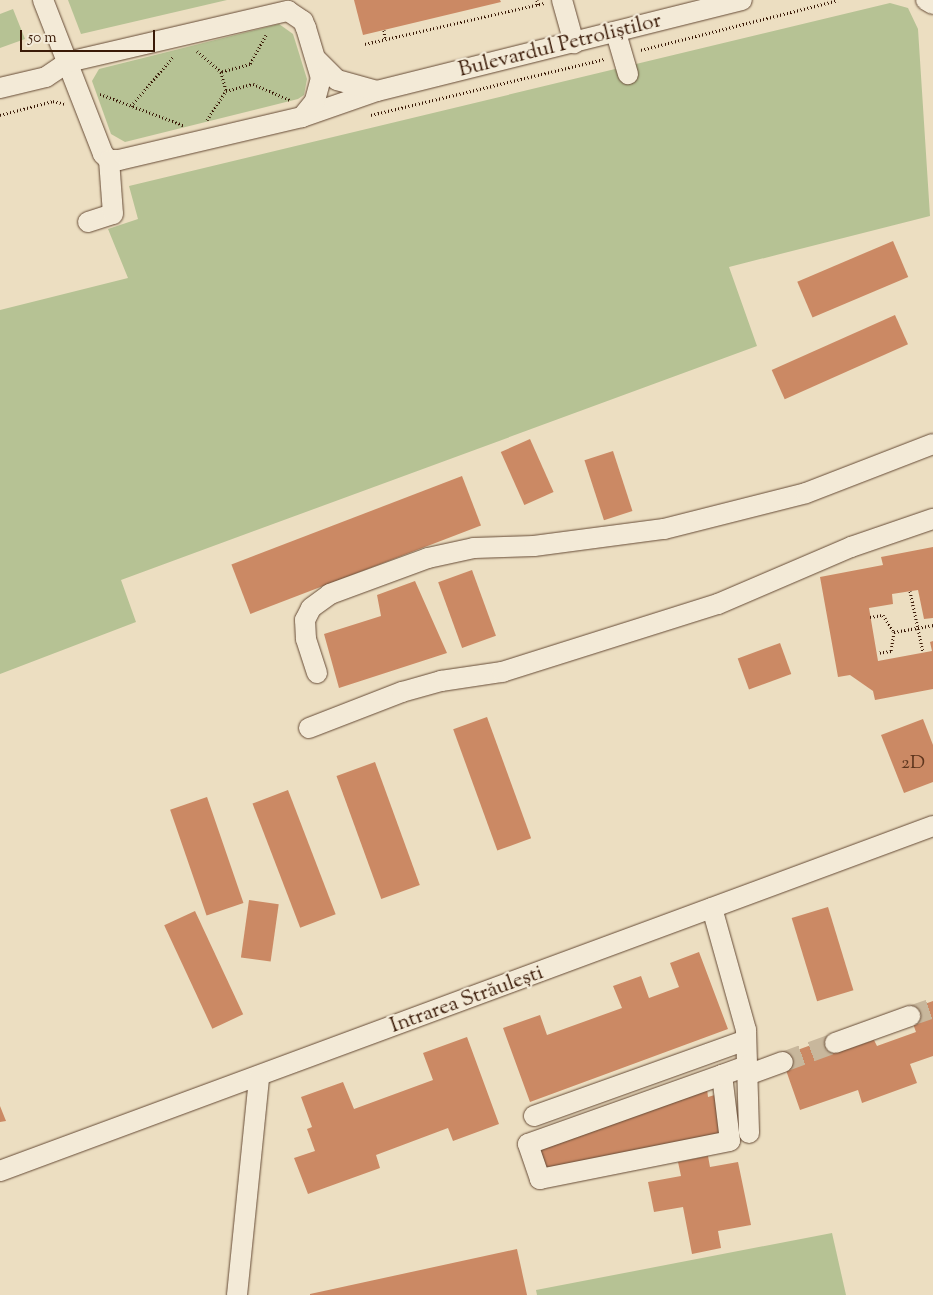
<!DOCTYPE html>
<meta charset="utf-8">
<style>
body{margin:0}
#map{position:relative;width:933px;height:1295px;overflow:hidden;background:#ecdec1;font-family:"Sorts Mill Goudy",serif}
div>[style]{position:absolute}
.green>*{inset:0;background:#b6c294}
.building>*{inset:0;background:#cb8964;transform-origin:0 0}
.minor-tunnel>*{height:20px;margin-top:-10px;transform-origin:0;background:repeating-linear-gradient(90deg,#c8b79c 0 20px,transparent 0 30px)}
.path>*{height:3px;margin-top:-1.5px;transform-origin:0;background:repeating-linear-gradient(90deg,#3a1a07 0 1px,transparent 0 3.5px)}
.roads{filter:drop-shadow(0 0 1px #664b36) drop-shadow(0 0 1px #664b36)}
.minor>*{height:20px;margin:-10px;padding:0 10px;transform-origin:10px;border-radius:10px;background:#f3ead7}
span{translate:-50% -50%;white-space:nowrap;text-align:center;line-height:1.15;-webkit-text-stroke:4.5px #f3ead7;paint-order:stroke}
.number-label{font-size:19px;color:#5e361e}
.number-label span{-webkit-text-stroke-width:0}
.street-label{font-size:21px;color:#3a1a07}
.scale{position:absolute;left:20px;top:30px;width:135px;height:22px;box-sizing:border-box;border:2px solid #3a1a07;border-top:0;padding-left:6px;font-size:15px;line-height:18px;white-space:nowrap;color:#3a1a07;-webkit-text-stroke:4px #f3ead7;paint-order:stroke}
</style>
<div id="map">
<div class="green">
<div style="clip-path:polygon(68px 0,227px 0,81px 34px)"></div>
<div style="clip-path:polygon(890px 3px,908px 8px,918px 29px,930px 216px,729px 267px,757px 346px,121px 580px,136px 622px,0 674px,0 310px,128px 278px,108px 229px,138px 219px,129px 186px)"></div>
<div style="clip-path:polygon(13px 9px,25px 39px,0 48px,0 14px)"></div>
<div style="clip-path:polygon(279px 24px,293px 34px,307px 79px,304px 95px,298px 99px,125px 142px,111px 134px,92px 81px,99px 69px)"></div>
<div style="clip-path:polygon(832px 1233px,846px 1295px,537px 1295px,536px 1290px)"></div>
</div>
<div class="building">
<div style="clip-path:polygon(354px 0,500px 0,501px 2px,363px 35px)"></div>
<div style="left:893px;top:241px;width:39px;height:104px;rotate:67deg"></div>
<div style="left:895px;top:315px;width:32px;height:135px;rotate:66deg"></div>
<div style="left:530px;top:439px;width:58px;height:32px;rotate:66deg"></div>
<div style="left:613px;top:451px;width:63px;height:30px;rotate:72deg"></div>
<div style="left:462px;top:476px;width:53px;height:247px;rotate:69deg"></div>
<div style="clip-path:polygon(933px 547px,933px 618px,924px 619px,918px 590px,892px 594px,893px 604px,869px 608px,878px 661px,932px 651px,930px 642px,933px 641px,933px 689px,875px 700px,873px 691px,850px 675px,838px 677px,820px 577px,883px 565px,881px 557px)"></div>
<div style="left:472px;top:570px;width:70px;height:36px;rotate:70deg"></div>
<div style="clip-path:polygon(415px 581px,447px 653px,339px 688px,324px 634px,381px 616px,377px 595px)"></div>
<div style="left:780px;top:643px;width:33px;height:45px;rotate:70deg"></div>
<div style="left:487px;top:717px;width:129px;height:36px;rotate:70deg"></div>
<div style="clip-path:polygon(923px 719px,933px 745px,933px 782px,904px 793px,881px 735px)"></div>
<div style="left:375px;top:762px;width:131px;height:41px;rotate:70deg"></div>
<div style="left:288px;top:790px;width:133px;height:38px;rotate:69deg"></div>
<div style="left:207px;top:797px;width:112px;height:39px;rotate:71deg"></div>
<div style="left:249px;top:900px;width:30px;height:58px;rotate:8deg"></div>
<div style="left:828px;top:907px;width:87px;height:38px;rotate:73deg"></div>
<div style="left:195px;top:911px;width:114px;height:34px;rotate:65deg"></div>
<div style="clip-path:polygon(699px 952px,728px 1029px,530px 1102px,503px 1028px,540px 1015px,547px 1035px,622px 1008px,613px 986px,641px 976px,649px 998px,679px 987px,670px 963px)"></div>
<div style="clip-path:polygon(933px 1001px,933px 1056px,910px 1064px,917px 1083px,862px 1103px,858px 1090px,800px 1110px,781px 1056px,833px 1037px,848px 1049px,874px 1040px,877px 1046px,916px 1032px,908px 1010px)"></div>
<div style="clip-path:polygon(467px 1037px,499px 1124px,453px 1141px,448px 1128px,376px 1155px,380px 1168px,308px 1194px,294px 1158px,315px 1151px,307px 1129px,312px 1127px,301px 1097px,343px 1082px,354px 1109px,433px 1080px,423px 1053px)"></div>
<div style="clip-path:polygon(707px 1089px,708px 1097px,718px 1094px,724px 1138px,545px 1170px,537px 1150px)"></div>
<div style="clip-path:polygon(0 1106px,6px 1121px,0 1122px)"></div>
<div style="clip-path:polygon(708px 1156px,710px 1167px,738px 1162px,751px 1225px,718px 1231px,721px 1248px,692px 1254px,683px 1207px,654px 1212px,648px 1182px,681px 1176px,678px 1162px)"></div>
<div style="clip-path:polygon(517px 1249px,527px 1295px,310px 1295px,310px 1294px)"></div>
</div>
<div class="minor-tunnel">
<div style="left:910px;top:1016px;width:24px;rotate:-19deg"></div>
<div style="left:783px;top:1062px;width:55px;rotate:-20.1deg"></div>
</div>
<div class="path">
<div style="left:537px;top:0;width:5px;rotate:79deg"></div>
<div style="left:384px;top:30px;width:10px;rotate:84deg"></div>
<div style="left:266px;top:35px;width:33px;rotate:119deg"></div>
<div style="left:250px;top:64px;width:30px;rotate:165deg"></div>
<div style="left:221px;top:72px;width:20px;rotate:75deg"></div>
<div style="left:226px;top:91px;width:28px;rotate:-15deg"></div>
<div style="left:253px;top:84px;width:40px;rotate:23.4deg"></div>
<div style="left:365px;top:44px;width:184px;rotate:-12.9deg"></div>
<div style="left:641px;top:50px;width:203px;rotate:-14.2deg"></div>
<div style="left:197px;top:51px;width:32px;rotate:41deg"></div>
<div style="left:100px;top:94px;width:89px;rotate:20.5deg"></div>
<div style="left:131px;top:106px;width:65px;rotate:-49.4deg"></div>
<div style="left:0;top:115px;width:55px;rotate:-14.8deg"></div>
<div style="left:53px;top:101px;width:12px;rotate:14deg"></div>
<div style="left:371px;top:115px;width:241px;rotate:-13.5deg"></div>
<div style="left:207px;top:120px;width:35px;rotate:-57deg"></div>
<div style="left:910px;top:591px;width:62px;rotate:78deg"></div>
<div style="left:870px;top:617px;width:13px;rotate:-9deg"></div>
<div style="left:883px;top:615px;width:20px;rotate:57deg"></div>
<div style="left:894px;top:632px;width:19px;rotate:99deg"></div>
<div style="left:891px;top:651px;width:14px;rotate:172deg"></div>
<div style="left:894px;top:632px;width:40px;rotate:-10deg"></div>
</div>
<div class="roads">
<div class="minor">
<div style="left:43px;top:0;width:165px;rotate:68.7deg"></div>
<div style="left:103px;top:154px;width:8px;rotate:45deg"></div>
<div style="left:109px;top:160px;width:10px"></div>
<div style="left:119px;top:160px;width:188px;rotate:-13.2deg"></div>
<div style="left:302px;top:117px;width:79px;rotate:-19.1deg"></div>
<div style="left:377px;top:91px;width:376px;rotate:-14deg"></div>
<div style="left:562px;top:0;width:45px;rotate:74.4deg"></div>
<div style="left:926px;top:0;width:8px;rotate:30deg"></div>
<div style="left:616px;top:33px;width:43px;rotate:73.7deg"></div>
<div style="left:317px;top:60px;width:28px;rotate:45deg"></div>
<div style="left:337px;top:80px;width:41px;rotate:15.4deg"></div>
<div style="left:0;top:88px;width:47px;rotate:-13.4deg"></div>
<div style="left:46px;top:77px;width:27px;rotate:-34deg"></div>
<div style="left:68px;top:62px;width:226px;rotate:-13.1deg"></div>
<div style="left:288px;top:11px;width:18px;rotate:34deg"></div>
<div style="left:303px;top:21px;width:8px;rotate:67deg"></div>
<div style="left:306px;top:28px;width:52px;rotate:73.3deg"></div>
<div style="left:321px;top:78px;width:24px;rotate:105deg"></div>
<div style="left:315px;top:101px;width:21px;rotate:129deg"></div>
<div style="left:88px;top:222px;width:26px;rotate:-18deg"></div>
<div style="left:113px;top:214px;width:54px;rotate:-94.2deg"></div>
<div style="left:317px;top:673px;width:36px;rotate:-108deg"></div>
<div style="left:306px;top:639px;width:19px;rotate:-93deg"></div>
<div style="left:305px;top:620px;width:13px;rotate:-63deg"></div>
<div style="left:311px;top:608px;width:24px;rotate:-36deg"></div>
<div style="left:330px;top:594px;width:104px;rotate:-20.2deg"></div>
<div style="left:428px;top:558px;width:47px;rotate:-12.3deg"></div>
<div style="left:474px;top:548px;width:60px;rotate:-1.9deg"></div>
<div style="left:534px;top:546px;width:131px;rotate:-7.5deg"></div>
<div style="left:664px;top:529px;width:146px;rotate:-14.2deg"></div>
<div style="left:806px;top:493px;width:136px;rotate:-21.1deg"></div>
<div style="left:309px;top:728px;width:100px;rotate:-21.2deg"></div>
<div style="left:402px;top:692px;width:41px;rotate:-15.8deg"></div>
<div style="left:441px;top:681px;width:62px;rotate:-8.4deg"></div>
<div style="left:502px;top:672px;width:226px;rotate:-17.5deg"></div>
<div style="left:718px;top:604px;width:145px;rotate:-23.2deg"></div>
<div style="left:851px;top:547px;width:87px;rotate:-18.9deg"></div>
<div style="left:712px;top:908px;width:127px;rotate:74.4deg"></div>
<div style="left:746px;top:1030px;width:103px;rotate:88.3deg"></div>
<div style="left:835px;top:1043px;width:80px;rotate:-19.8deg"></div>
<div style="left:722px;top:1075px;width:66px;rotate:83.1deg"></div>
<div style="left:730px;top:1141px;width:194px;rotate:168.7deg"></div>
<div style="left:540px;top:1179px;width:37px;rotate:-109deg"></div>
<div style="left:528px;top:1144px;width:206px;rotate:-19.6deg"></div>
<div style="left:722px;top:1075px;width:27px;rotate:-20deg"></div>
<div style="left:747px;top:1075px;width:38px;rotate:-20deg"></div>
<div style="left:534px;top:1116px;width:225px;rotate:-19.7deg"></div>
<div style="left:0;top:1171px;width:995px;rotate:-20.29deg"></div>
<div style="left:237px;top:1295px;width:219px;rotate:-84.2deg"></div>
</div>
</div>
<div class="number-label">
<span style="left:913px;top:764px">2D</span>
</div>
<div class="street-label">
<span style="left:560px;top:46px;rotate:-14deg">Bulevardul Petroliștilor</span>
<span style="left:467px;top:1000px;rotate:-20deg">Intrarea Străulești</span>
</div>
<div class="scale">50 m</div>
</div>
